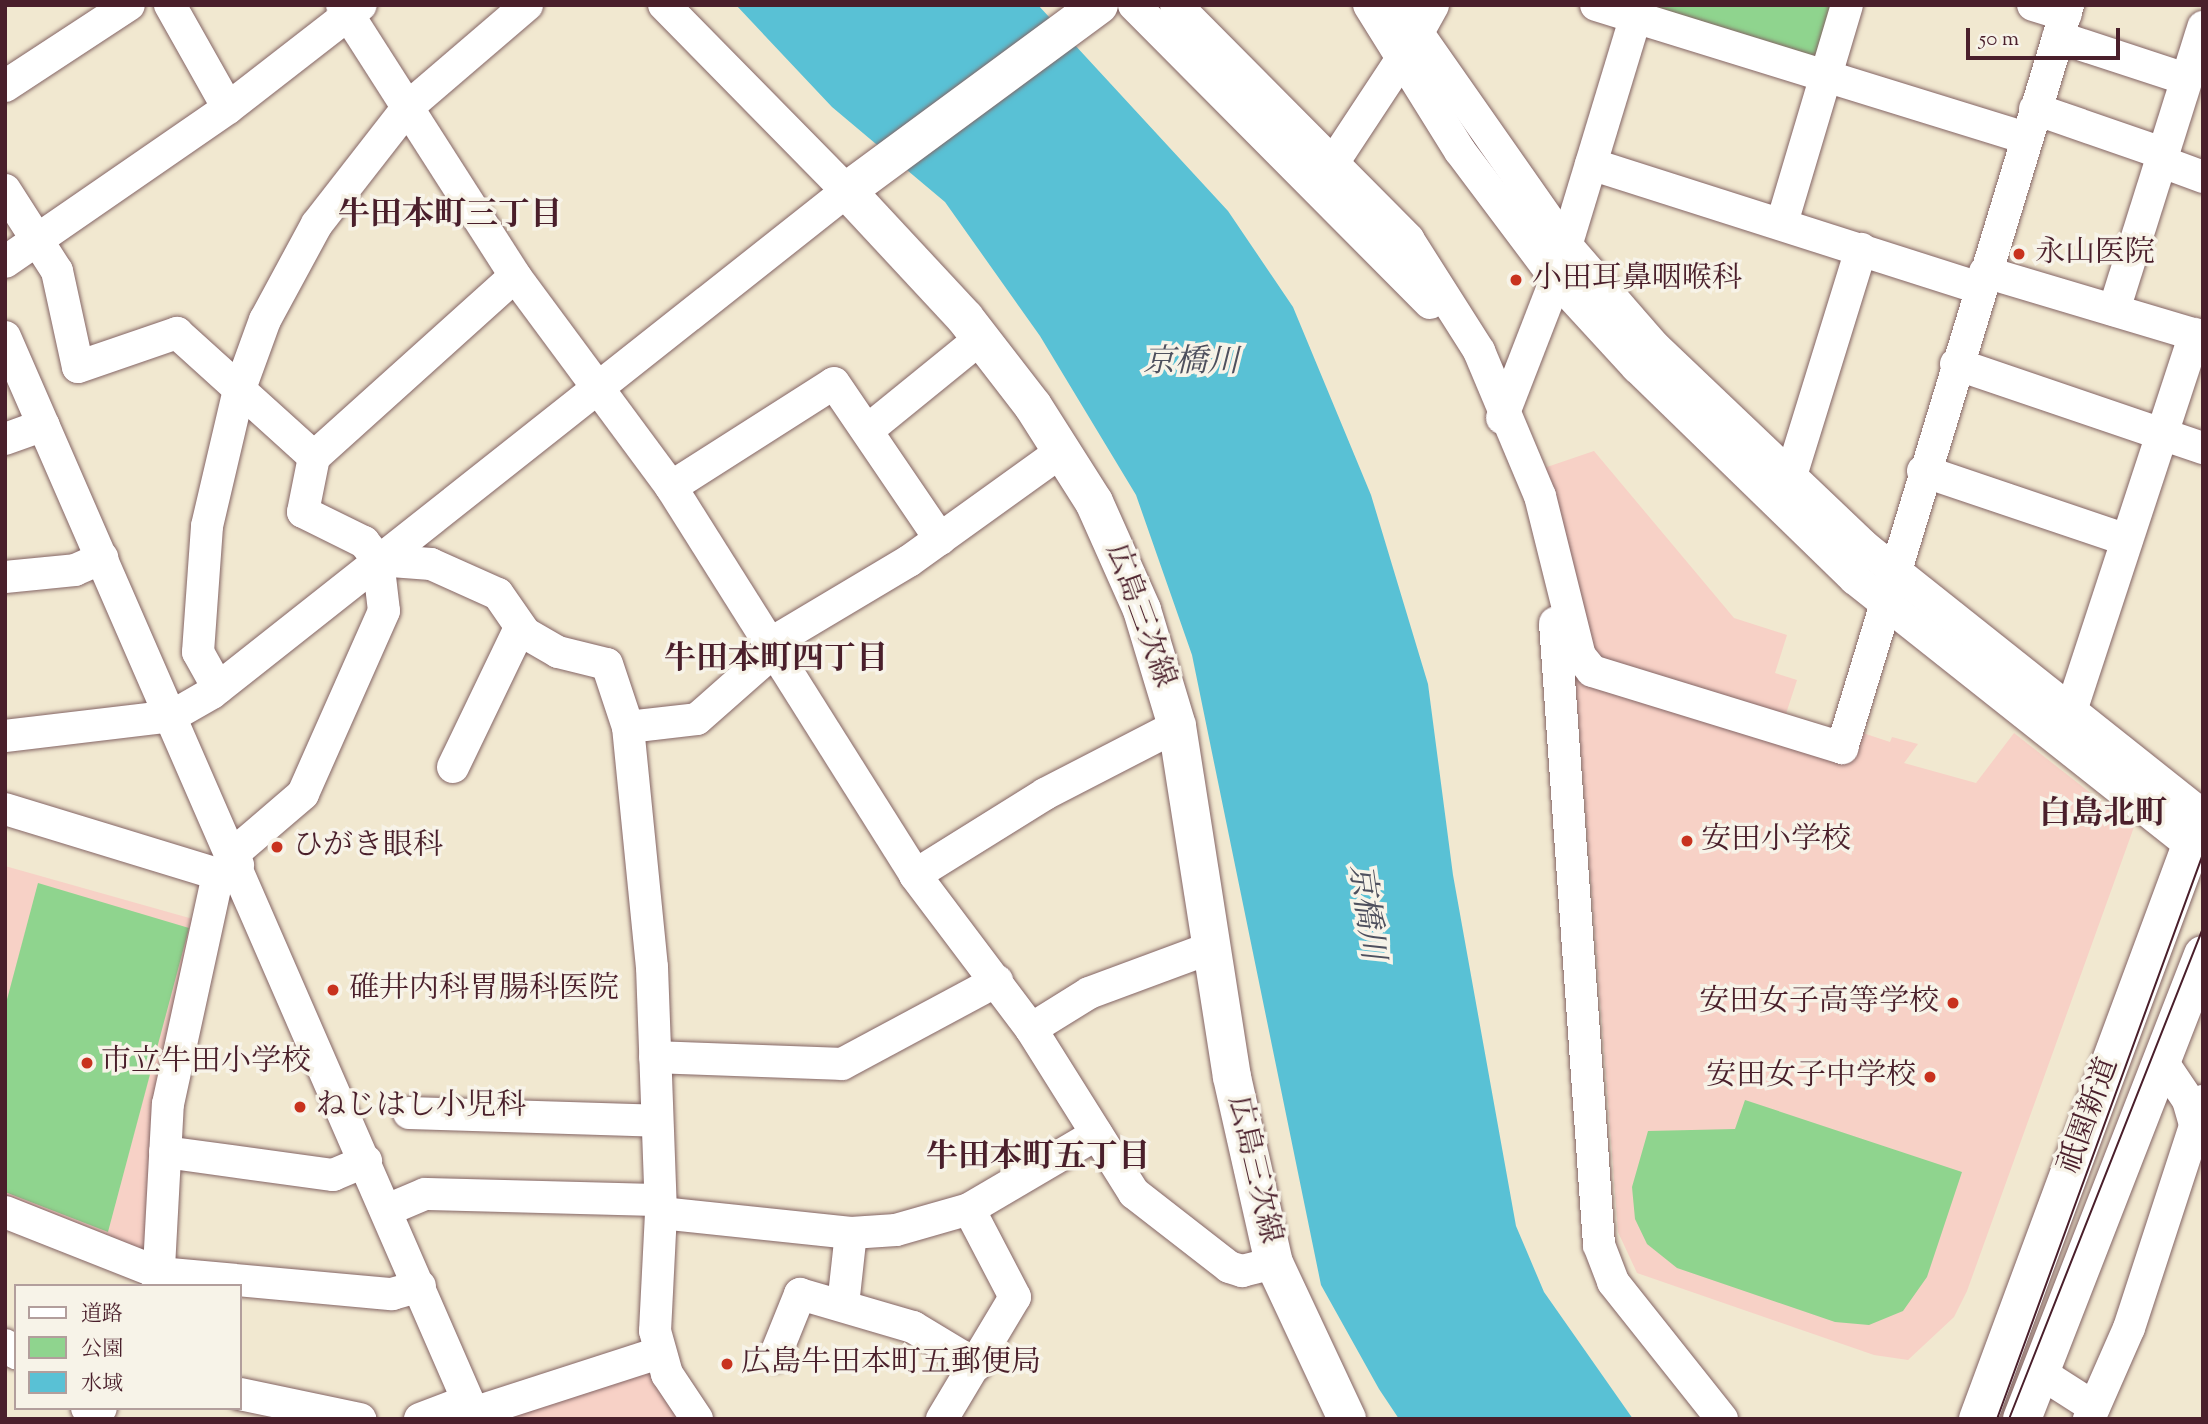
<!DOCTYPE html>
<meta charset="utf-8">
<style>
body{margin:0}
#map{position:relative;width:2208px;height:1424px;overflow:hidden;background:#f1e8d0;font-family:"Sorts Mill Goudy","Noto Serif JP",serif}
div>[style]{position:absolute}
.built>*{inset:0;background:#f7d1c6}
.green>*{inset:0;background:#8fd48e}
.water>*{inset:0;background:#59c1d5}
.roads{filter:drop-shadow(0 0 2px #846565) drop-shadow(0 0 2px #846565)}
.minor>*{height:32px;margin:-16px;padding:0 16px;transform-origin:16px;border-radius:16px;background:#fff}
.major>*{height:38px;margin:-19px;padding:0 19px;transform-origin:19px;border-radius:19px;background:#fff}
.highway>*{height:38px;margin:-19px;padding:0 19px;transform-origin:19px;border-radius:19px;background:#fff}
.tram>*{height:2px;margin:-1px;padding:0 1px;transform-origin:1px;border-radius:1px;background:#4a1f2b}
.dots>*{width:19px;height:19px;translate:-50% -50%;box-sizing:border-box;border:4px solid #f7f3e8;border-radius:50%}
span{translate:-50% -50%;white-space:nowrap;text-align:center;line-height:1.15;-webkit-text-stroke:7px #f7f3e8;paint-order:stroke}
.poi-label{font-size:30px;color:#4a1f2b}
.left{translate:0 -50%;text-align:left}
.right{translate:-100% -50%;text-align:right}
.street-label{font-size:30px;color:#4a1f2b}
.neighbourhood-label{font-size:32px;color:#4a1f2b;font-weight:700}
.water-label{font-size:32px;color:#4e505e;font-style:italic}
.frame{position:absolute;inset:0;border:7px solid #4a1f2b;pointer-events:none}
.legend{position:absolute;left:14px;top:1284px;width:228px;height:126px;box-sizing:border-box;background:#f7f3e8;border:2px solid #b29e9c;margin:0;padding:9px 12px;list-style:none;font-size:21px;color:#4a1f2b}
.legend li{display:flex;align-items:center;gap:14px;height:35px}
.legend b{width:35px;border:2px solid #b29e9c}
.scale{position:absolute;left:1966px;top:28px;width:154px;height:32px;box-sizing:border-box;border:4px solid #4a1f2b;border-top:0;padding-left:9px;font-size:21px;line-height:24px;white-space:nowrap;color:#4a1f2b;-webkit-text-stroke:5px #f7f3e8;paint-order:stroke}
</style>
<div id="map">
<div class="built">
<div style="clip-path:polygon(1594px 451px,1734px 618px,1787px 635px,1775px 673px,1797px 680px,1784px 720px,1598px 663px,1544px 468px)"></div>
<div style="clip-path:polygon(1575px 673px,1851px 759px,1860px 732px,1890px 742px,1892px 737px,1918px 744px,1904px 763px,1976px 783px,2014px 733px,2134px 827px,1967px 1291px,1954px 1317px,1908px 1360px,1874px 1355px,1637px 1273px,1618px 1232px)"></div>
<div style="clip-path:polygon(5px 866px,200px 921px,154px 1255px,5px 1204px)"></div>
<div style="clip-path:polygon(653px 1360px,687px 1419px,512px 1419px,507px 1408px)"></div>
</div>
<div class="green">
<div style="clip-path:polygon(1652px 5px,1833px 5px,1817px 58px,1657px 17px)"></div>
<div style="clip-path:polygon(38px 883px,189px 928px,108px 1232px,5px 1192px,5px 1007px)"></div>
<div style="clip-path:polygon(1745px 1100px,1962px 1172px,1927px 1277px,1903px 1311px,1869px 1325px,1835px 1322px,1677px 1268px,1647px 1244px,1635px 1219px,1632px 1187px,1648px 1131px,1735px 1129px)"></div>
</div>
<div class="water">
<div style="clip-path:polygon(736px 5px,1038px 5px,1228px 211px,1293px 307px,1371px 495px,1428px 684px,1453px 875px,1516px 1226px,1544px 1292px,1633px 1419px,1399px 1419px,1379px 1389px,1321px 1285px,1192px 655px,1136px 495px,1040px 336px,945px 202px,832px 107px)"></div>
</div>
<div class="roads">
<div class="minor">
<div style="left:170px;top:5px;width:118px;rotate:60.6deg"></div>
<div style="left:342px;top:5px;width:322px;rotate:57.4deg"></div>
<div style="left:515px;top:276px;width:262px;rotate:53.5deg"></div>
<div style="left:671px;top:487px;width:458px;rotate:57.8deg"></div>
<div style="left:915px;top:875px;width:193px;rotate:53deg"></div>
<div style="left:1031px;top:1029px;width:194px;rotate:57.9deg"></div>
<div style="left:1134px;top:1193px;width:120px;rotate:37.9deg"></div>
<div style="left:1229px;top:1267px;width:14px;rotate:17deg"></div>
<div style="left:1242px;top:1271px;width:33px;rotate:-14deg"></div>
<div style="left:1134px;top:5px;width:420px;rotate:45.2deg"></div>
<div style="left:1176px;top:5px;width:330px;rotate:45.2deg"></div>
<div style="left:1408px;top:239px;width:133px;rotate:57.6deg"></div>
<div style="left:1479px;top:351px;width:157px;rotate:67.2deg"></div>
<div style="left:1540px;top:496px;width:165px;rotate:76deg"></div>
<div style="left:1580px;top:656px;width:19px;rotate:51deg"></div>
<div style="left:1592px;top:671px;width:262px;rotate:17.1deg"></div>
<div style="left:1842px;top:748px;width:777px;rotate:-73.08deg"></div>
<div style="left:1369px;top:5px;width:172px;rotate:58.1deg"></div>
<div style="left:1460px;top:151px;width:160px;rotate:53.1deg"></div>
<div style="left:1556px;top:279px;width:120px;rotate:47.4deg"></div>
<div style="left:1637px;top:367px;width:304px;rotate:44.2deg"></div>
<div style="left:1855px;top:579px;width:444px;rotate:38.4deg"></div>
<div style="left:1398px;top:5px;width:294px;rotate:55deg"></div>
<div style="left:1567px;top:246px;width:131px;rotate:49deg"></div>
<div style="left:1653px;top:345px;width:293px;rotate:43.6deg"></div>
<div style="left:1865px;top:547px;width:432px;rotate:38.5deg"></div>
<div style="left:1596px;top:5px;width:450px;rotate:17.2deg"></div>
<div style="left:2033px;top:5px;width:34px;rotate:17deg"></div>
<div style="left:1416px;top:36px;width:35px;rotate:-61deg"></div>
<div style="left:2058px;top:37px;width:135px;rotate:18.2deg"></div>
<div style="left:5px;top:86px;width:148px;rotate:-33.2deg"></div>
<div style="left:2035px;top:109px;width:134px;rotate:19.1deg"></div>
<div style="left:2160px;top:161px;width:46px;rotate:20.4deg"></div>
<div style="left:1333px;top:163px;width:123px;rotate:-56.6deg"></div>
<div style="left:1591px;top:164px;width:408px;rotate:17.7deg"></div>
<div style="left:5px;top:190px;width:96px;rotate:57.3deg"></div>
<div style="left:57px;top:271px;width:98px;rotate:77.7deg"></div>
<div style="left:78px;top:367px;width:105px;rotate:-19deg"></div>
<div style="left:177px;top:333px;width:185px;rotate:42.1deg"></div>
<div style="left:314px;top:457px;width:56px;rotate:101.3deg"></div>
<div style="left:303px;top:512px;width:68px;rotate:26.2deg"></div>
<div style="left:364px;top:542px;width:23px;rotate:52deg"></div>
<div style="left:378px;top:560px;width:51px;rotate:83.3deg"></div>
<div style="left:384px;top:611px;width:200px;rotate:113.9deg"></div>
<div style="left:303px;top:794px;width:92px;rotate:139.4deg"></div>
<div style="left:1782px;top:223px;width:227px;rotate:-73.4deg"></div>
<div style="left:5px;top:262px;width:271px;rotate:-34.6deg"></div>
<div style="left:228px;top:108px;width:168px;rotate:-37.8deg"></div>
<div style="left:1985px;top:272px;width:227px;rotate:16.6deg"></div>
<div style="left:2114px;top:310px;width:297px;rotate:-72.5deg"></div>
<div style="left:5px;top:337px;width:1180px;rotate:66.48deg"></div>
<div style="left:1956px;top:364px;width:261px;rotate:18.8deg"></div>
<div style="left:1502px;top:418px;width:149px;rotate:-68.8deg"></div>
<div style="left:1556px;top:279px;width:286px;rotate:-73.1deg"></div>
<div style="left:869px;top:429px;width:144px;rotate:-39.1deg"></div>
<div style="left:5px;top:439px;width:41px;rotate:-19.7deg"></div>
<div style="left:314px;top:457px;width:270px;rotate:-42deg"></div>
<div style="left:1923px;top:471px;width:215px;rotate:18.7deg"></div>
<div style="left:1790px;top:479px;width:241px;rotate:-72.8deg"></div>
<div style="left:671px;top:487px;width:193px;rotate:-32.5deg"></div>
<div style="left:834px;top:383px;width:189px;rotate:55.8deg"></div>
<div style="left:378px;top:560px;width:53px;rotate:4.3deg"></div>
<div style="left:431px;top:564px;width:73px;rotate:24.1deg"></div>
<div style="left:498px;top:594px;width:47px;rotate:55.3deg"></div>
<div style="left:525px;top:633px;width:38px;rotate:30deg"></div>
<div style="left:558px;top:652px;width:50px;rotate:13.8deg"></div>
<div style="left:607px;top:664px;width:66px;rotate:71.6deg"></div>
<div style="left:628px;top:727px;width:241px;rotate:84.3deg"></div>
<div style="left:652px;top:967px;width:246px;rotate:87.9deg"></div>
<div style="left:661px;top:1213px;width:118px;rotate:92.9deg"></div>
<div style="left:655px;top:1331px;width:45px;rotate:74.4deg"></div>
<div style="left:667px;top:1374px;width:54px;rotate:56.3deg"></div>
<div style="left:5px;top:577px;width:70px;rotate:-5.7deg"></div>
<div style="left:75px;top:570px;width:30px;rotate:-24deg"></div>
<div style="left:1555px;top:623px;width:624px;rotate:85.95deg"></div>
<div style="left:1599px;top:1245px;width:40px;rotate:69deg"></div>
<div style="left:1613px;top:1282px;width:175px;rotate:51.5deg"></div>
<div style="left:768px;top:645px;width:164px;rotate:-30.8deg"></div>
<div style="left:909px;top:561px;width:188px;rotate:-35.7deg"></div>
<div style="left:218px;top:688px;width:41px;rotate:-119.1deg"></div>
<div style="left:198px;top:652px;width:126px;rotate:-85.9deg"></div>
<div style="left:207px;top:526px;width:136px;rotate:-76.8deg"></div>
<div style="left:238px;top:394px;width:79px;rotate:-70deg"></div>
<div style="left:265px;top:320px;width:109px;rotate:-61.6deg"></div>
<div style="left:317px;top:224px;width:148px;rotate:-52.1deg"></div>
<div style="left:408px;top:107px;width:157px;rotate:-40.6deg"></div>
<div style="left:2070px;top:714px;width:400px;rotate:-71.8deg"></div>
<div style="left:628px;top:727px;width:69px;rotate:-6.6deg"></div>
<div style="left:697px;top:719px;width:101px;rotate:-41.4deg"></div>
<div style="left:5px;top:736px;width:168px;rotate:-6.8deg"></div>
<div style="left:172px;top:716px;width:46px;rotate:-29.9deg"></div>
<div style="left:212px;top:693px;width:809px;rotate:-38.33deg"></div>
<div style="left:847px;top:191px;width:261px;rotate:-134.5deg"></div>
<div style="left:453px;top:767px;width:154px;rotate:-64.3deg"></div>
<div style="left:5px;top:809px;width:223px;rotate:17deg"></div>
<div style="left:915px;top:875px;width:153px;rotate:-31.9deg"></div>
<div style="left:1045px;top:794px;width:148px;rotate:-27.3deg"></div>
<div style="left:1031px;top:1029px;width:68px;rotate:-31.8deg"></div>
<div style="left:1089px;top:993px;width:132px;rotate:-20.4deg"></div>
<div style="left:655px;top:1057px;width:187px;rotate:2.1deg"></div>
<div style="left:842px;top:1064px;width:176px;rotate:-28.2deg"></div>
<div style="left:2161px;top:1060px;width:48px;rotate:56deg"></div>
<div style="left:2188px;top:1100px;width:25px;rotate:74deg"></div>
<div style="left:409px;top:1113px;width:248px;rotate:1.8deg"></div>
<div style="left:165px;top:1152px;width:170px;rotate:7.8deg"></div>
<div style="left:333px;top:1175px;width:36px;rotate:-23deg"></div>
<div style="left:387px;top:1210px;width:41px;rotate:-22.8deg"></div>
<div style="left:425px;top:1194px;width:234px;rotate:1.5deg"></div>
<div style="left:5px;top:1212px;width:166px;rotate:21.6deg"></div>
<div style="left:159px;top:1273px;width:234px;rotate:5.2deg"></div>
<div style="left:392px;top:1294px;width:29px;rotate:-16deg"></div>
<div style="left:661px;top:1213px;width:191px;rotate:6deg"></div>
<div style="left:851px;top:1233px;width:45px;rotate:-3.8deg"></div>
<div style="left:896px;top:1230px;width:76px;rotate:-16deg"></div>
<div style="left:969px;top:1209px;width:148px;rotate:-30.4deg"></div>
<div style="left:158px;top:1286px;width:182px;rotate:-86.9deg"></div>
<div style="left:168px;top:1104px;width:235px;rotate:-77.7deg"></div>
<div style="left:218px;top:874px;width:22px;rotate:-24deg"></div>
<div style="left:843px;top:1305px;width:72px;rotate:-83.7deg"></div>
<div style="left:5px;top:1345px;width:14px;rotate:36deg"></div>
<div style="left:775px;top:1356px;width:67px;rotate:-68deg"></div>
<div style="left:800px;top:1294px;width:118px;rotate:16.3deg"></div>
<div style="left:913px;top:1327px;width:74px;rotate:31.1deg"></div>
<div style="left:2039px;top:1372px;width:65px;rotate:32.5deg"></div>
<div style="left:240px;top:1394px;width:123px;rotate:11.8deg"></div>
<div style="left:87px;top:1408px;width:9px;rotate:41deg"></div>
<div style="left:94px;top:1414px;width:9px;rotate:-41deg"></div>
<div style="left:473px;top:1413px;width:195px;rotate:-17.9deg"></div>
<div style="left:420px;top:1419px;width:50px;rotate:-21deg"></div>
<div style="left:942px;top:1419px;width:142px;rotate:-59.1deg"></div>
<div style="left:1015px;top:1297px;width:99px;rotate:-117.6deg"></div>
<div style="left:2089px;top:1419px;width:99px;rotate:-66.3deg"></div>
<div style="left:2129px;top:1328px;width:239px;rotate:-71.9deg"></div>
</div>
<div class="major">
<div style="left:1099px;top:5px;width:313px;rotate:143.6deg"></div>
<div style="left:847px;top:191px;width:173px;rotate:47.1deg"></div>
<div style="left:965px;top:318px;width:111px;rotate:52.3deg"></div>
<div style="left:1033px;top:406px;width:114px;rotate:57.6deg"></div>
<div style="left:1094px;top:502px;width:118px;rotate:66deg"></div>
<div style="left:1142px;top:610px;width:121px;rotate:73.2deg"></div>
<div style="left:1177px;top:726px;width:355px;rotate:81.1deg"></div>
<div style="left:1232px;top:1077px;width:191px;rotate:77.3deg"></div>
<div style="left:1274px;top:1263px;width:172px;rotate:64.9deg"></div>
</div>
<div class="highway">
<div style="left:1978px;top:1419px;width:646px;rotate:-69.63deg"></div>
<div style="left:2022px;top:1419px;width:498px;rotate:-68.7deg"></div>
</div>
</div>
<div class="tram">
<div style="left:1997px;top:1419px;width:601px;rotate:-69.97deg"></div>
<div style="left:2009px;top:1419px;width:528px;rotate:-68.44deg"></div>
</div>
<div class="dots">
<div style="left:2019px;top:254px;background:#c8321e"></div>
<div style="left:1516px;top:280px;background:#c8321e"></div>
<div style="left:1687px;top:841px;background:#c8321e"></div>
<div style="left:277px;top:847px;background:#c8321e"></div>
<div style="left:333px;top:990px;background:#c8321e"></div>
<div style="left:1953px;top:1003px;background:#c8321e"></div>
<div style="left:87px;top:1063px;background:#c8321e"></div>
<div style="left:1930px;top:1077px;background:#c8321e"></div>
<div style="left:300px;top:1107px;background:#c8321e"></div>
<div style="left:727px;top:1364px;background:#c8321e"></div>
</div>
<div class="poi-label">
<span class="left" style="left:2035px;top:254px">永山医院</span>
<span class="left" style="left:1532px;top:280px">小田耳鼻咽喉科</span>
<span class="left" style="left:1701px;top:841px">安田小学校</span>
<span class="left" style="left:293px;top:847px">ひがき眼科</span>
<span class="left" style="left:349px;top:990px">碓井内科胃腸科医院</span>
<span class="right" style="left:1939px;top:1003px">安田女子高等学校</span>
<span class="left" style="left:101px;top:1063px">市立牛田小学校</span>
<span class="right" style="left:1916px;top:1077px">安田女子中学校</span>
<span class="left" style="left:316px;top:1107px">ねじはし小児科</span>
<span class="left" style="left:741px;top:1364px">広島牛田本町五郵便局</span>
</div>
<div class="street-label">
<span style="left:1139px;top:616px;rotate:70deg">広島三次線</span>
<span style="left:2090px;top:1116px;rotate:-70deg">祇園新道</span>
<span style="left:1253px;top:1170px;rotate:77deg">広島三次線</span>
</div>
<div class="neighbourhood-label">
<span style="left:450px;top:216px">牛田本町三丁目</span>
<span style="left:776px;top:660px">牛田本町四丁目</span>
<span style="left:2103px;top:815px">白島北町</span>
<span style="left:1038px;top:1158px">牛田本町五丁目</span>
</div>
<div class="water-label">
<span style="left:1191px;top:363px">京橋川</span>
<span style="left:1365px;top:912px;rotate:82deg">京橋川</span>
</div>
<div class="frame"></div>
<ul class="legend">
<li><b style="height:9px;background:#fff"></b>道路</li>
<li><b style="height:19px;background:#8fd48e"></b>公園</li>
<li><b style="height:19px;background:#59c1d5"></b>水域</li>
</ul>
<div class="scale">50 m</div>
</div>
